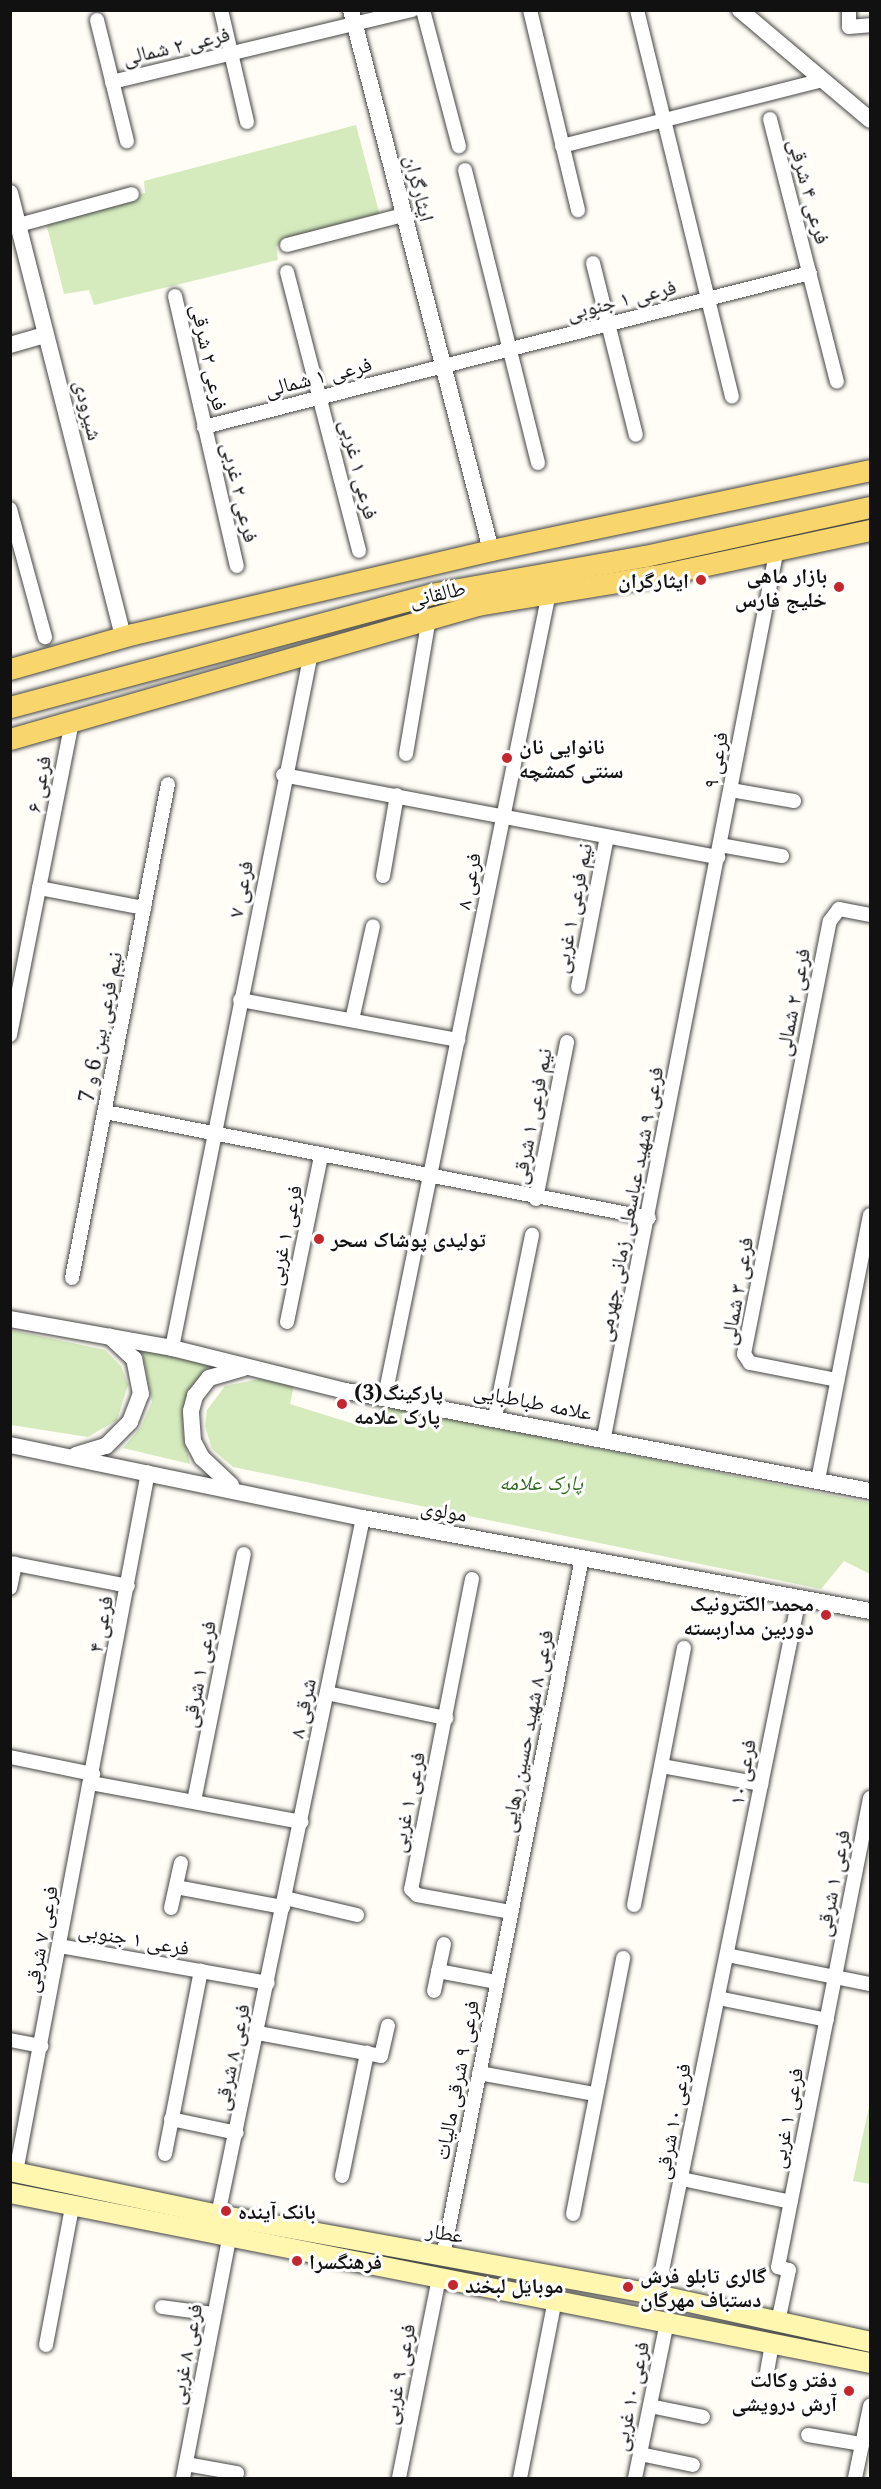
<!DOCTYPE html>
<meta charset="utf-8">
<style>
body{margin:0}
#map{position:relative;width:881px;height:2489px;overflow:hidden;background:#fffdf5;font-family:"Noto Serif","Noto Naskh Arabic",serif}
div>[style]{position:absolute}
.green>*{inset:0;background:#d5ebbd}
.roads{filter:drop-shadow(0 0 2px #444) drop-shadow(0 0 2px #444)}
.minor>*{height:14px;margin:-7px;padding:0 7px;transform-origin:7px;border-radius:7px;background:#fff}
.tertiary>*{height:16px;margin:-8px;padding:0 8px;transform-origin:8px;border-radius:8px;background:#fff}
.secondary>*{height:20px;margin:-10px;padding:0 10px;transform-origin:10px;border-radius:10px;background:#fff6b0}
.primary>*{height:21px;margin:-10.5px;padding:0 10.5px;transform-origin:10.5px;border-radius:10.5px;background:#f9d66b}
.dots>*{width:16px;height:16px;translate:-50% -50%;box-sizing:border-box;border:3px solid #fff;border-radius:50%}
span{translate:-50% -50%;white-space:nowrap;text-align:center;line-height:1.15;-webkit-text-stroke:6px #fff;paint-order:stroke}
.street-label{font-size:21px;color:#111}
.poi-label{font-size:21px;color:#111;font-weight:700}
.right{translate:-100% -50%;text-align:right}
.left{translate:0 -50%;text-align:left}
.park-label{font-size:21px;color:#2f6b1f;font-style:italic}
.frame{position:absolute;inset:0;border:12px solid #111;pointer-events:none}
</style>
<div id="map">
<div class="green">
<div style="clip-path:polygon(356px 125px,380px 216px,276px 246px,278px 260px,94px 305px,89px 290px,64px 294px,45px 219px,145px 193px,144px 181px)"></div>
<div style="clip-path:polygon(11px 1330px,105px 1350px,121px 1366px,128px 1385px,117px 1420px,88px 1437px,11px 1425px)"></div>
<div style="clip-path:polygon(142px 1350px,211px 1364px,193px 1386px,183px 1408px,183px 1434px,190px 1464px,123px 1448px,141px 1427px,152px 1402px)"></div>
<div style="clip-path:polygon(260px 1379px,294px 1385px,290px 1404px,367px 1428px,382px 1405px,870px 1503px,870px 1574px,844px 1561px,821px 1589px,233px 1467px,212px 1449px,205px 1426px,207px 1410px,225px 1386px)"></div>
<div style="clip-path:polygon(870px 2102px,870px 2184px,853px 2181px)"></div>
</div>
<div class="roads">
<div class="minor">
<div style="left:221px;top:10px;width:115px;rotate:76.9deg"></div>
<div style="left:423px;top:10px;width:141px;rotate:75.2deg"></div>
<div style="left:530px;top:10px;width:206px;rotate:76.5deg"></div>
<div style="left:637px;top:10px;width:398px;rotate:76.2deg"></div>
<div style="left:849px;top:10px;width:17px;rotate:90deg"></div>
<div style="left:849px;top:27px;width:21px;rotate:-5deg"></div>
<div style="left:97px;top:20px;width:125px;rotate:76.1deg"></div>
<div style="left:112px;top:82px;width:309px;rotate:-13.5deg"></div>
<div style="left:770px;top:119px;width:271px;rotate:75.7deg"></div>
<div style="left:562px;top:146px;width:269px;rotate:-14.2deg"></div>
<div style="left:465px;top:170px;width:302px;rotate:76deg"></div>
<div style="left:19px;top:225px;width:117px;rotate:-15.3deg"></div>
<div style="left:287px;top:245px;width:120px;rotate:-14.5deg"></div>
<div style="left:593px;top:263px;width:177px;rotate:76deg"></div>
<div style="left:287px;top:272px;width:288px;rotate:75.5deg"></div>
<div style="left:175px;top:296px;width:277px;rotate:77.1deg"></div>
<div style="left:204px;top:427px;width:625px;rotate:-14.26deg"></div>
<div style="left:10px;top:509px;width:133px;rotate:74.7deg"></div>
<div style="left:406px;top:754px;width:138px;rotate:-80.4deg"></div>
<div style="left:283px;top:775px;width:443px;rotate:10.7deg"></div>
<div style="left:731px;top:790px;width:64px;rotate:9.9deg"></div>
<div style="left:720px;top:845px;width:63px;rotate:10.1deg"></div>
<div style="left:383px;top:876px;width:82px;rotate:-80.2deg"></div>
<div style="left:39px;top:888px;width:107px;rotate:10.8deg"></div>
<div style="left:578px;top:987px;width:153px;rotate:-79.1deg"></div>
<div style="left:240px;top:1000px;width:222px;rotate:10.4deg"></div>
<div style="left:352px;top:1020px;width:96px;rotate:-77.4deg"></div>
<div style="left:10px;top:1035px;width:319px;rotate:-78.8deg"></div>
<div style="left:105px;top:1112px;width:554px;rotate:11.03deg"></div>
<div style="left:536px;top:1199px;width:160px;rotate:-78.8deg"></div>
<div style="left:72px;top:1278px;width:503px;rotate:-79deg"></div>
<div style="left:287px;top:1322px;width:169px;rotate:-78.4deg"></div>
<div style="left:172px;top:1348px;width:709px;rotate:-78.69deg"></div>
<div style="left:837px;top:1380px;width:89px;rotate:-168.9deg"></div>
<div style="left:750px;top:1363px;width:11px;rotate:-124deg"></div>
<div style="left:744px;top:1354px;width:441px;rotate:-78.8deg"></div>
<div style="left:830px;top:921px;width:15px;rotate:-53deg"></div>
<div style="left:839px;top:909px;width:32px;rotate:11deg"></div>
<div style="left:385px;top:1396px;width:820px;rotate:-78.46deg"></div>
<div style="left:495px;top:1417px;width:186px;rotate:-78.5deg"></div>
<div style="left:604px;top:1437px;width:905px;rotate:-78.98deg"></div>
<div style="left:818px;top:1480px;width:270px;rotate:-78.9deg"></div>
<div style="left:10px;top:1563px;width:120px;rotate:11deg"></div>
<div style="left:472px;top:1579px;width:316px;rotate:101.1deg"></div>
<div style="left:411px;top:1889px;width:8px;rotate:45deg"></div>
<div style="left:417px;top:1895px;width:96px;rotate:10.3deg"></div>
<div style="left:10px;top:1588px;width:25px;rotate:-78deg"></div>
<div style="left:327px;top:1693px;width:122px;rotate:11.9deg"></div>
<div style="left:10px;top:1757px;width:85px;rotate:11.6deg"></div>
<div style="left:662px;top:1766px;width:101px;rotate:10.3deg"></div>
<div style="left:91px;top:1783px;width:214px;rotate:10.5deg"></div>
<div style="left:194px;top:1801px;width:252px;rotate:-78.6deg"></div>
<div style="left:176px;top:1887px;width:109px;rotate:10.6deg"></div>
<div style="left:285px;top:1898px;width:74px;rotate:13.3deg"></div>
<div style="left:634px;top:1905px;width:262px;rotate:-79deg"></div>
<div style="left:171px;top:1908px;width:46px;rotate:-77.5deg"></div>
<div style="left:60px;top:1946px;width:211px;rotate:10.1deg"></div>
<div style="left:727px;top:1955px;width:146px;rotate:11.5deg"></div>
<div style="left:438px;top:1971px;width:60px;rotate:10.6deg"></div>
<div style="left:434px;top:1991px;width:48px;rotate:-78deg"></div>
<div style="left:718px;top:1998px;width:111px;rotate:11.4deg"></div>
<div style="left:258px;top:2033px;width:125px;rotate:10.6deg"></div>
<div style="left:381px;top:2056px;width:31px;rotate:-77deg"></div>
<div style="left:10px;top:2040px;width:32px;rotate:11deg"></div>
<div style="left:479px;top:2073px;width:118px;rotate:10.3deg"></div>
<div style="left:171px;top:2119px;width:67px;rotate:12deg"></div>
<div style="left:165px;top:2154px;width:187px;rotate:-78.9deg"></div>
<div style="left:16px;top:2172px;width:712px;rotate:-79.32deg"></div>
<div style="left:342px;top:2176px;width:126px;rotate:-78.5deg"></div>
<div style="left:682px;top:2179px;width:111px;rotate:11.9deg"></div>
<div style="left:573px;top:2214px;width:261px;rotate:-78.9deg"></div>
<div style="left:218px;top:2215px;width:712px;rotate:-78.25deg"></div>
<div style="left:443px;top:2256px;width:712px;rotate:-78.74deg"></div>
<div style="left:657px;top:2295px;width:711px;rotate:-78.48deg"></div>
<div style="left:162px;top:2307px;width:52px;rotate:7.7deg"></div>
<div style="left:778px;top:2322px;width:53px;rotate:-78.1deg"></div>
<div style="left:789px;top:2270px;width:11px;rotate:-165deg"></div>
<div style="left:778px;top:2267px;width:478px;rotate:-78.9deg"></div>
<div style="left:46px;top:2345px;width:140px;rotate:-79.3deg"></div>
<div style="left:767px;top:2372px;width:29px;rotate:-80deg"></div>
<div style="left:650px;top:2406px;width:54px;rotate:11.7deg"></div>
<div style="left:808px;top:2435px;width:55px;rotate:9.5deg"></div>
<div style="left:640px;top:2454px;width:54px;rotate:11.7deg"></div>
<div style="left:186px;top:2464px;width:52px;rotate:10deg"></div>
<div style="left:183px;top:2478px;width:244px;rotate:-79.1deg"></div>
<div style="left:399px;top:2478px;width:205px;rotate:-78.7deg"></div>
<div style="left:520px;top:2478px;width:181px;rotate:-78.9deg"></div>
<div style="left:635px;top:2478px;width:159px;rotate:-78.4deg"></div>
<div style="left:855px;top:2478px;width:74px;rotate:-78.2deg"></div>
</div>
<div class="tertiary">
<div style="left:351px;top:10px;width:558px;rotate:75.47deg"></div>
<div style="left:740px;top:10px;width:170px;rotate:40.2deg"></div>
<div style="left:10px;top:193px;width:458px;rotate:75.7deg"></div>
<div style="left:10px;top:345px;width:37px;rotate:-16deg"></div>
<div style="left:10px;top:1319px;width:165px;rotate:10.1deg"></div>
<div style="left:172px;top:1348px;width:179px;rotate:13.9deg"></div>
<div style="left:346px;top:1391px;width:533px;rotate:10.8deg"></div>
<div style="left:10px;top:1445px;width:360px;rotate:11.7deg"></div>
<div style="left:363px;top:1518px;width:515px;rotate:10.39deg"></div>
<div style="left:76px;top:1455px;width:31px;rotate:-17deg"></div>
<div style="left:106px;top:1446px;width:34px;rotate:-45deg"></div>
<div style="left:130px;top:1422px;width:30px;rotate:-69deg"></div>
<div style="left:141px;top:1394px;width:36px;rotate:-101deg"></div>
<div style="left:134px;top:1359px;width:33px;rotate:-137deg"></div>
<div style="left:231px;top:1485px;width:40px;rotate:-137deg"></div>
<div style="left:202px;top:1458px;width:19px;rotate:-118deg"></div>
<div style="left:193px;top:1441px;width:30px;rotate:-94deg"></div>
<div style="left:191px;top:1411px;width:16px;rotate:-75deg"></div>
<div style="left:195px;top:1396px;width:23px;rotate:-52deg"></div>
<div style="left:209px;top:1378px;width:35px;rotate:-16deg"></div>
</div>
<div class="secondary">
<div style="left:10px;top:2171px;width:213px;rotate:11.9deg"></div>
<div style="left:218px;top:2215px;width:446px;rotate:10.3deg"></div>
<div style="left:657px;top:2295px;width:218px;rotate:12.4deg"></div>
<div style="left:10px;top:2193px;width:877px;rotate:11.18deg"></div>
</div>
<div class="primary">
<div style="left:10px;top:669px;width:128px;rotate:-15.9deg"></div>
<div style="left:133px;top:634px;width:368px;rotate:-13.2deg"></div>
<div style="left:491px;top:550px;width:387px;rotate:-11.9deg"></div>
<div style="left:10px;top:707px;width:436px;rotate:-15deg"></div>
<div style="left:431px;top:594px;width:217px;rotate:-10.1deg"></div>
<div style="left:645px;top:556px;width:230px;rotate:-12.3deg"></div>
<div style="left:10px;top:739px;width:486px;rotate:-16deg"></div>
<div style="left:477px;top:605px;width:180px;rotate:-9.3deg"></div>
<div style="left:655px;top:576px;width:220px;rotate:-12.1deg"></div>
</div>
</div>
<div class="dots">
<div style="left:701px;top:580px;background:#c4262e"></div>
<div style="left:839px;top:587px;background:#c4262e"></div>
<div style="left:507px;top:758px;background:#c4262e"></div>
<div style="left:319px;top:1239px;background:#c4262e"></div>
<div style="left:342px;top:1404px;background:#c4262e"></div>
<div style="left:826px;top:1615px;background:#c4262e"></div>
<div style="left:226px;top:2211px;background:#c4262e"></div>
<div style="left:297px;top:2261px;background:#c4262e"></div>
<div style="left:453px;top:2285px;background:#c4262e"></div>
<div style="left:628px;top:2287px;background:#c4262e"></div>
<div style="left:849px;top:2391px;background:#c4262e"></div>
</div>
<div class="street-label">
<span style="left:176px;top:45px;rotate:-13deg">فرعی ۲ شمالی</span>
<span style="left:420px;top:188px;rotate:76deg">ایثارگران</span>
<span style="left:810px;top:191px;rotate:75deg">فرعی ۴ شرقی</span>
<span style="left:621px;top:299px;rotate:-14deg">فرعی ۱ جنوبی</span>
<span style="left:210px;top:357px;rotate:78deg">فرعی ۲ شرقی</span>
<span style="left:318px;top:376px;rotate:-14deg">فرعی ۱ شمالی</span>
<span style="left:89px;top:410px;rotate:76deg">شیرودی</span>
<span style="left:360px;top:469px;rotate:76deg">فرعی ۱ غربی</span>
<span style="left:241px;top:492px;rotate:77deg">فرعی ۲ غربی</span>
<span style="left:437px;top:593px;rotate:-13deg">طالقانی</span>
<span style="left:715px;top:760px;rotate:-79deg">فرعی ۹</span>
<span style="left:38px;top:784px;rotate:-79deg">فرعی ۶</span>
<span style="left:468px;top:881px;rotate:-79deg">فرعی ۸</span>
<span style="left:240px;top:889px;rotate:-79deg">فرعی ۷</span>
<span style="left:572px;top:908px;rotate:-79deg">نیم فرعی ۱ غربی</span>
<span style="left:792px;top:1002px;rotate:-79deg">فرعی ۲ شمالی</span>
<span style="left:100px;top:1027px;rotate:-79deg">نیم فرعی بین 6 و 7</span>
<span style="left:531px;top:1116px;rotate:-79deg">نیم فرعی ۱ شرقی</span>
<span style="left:629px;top:1204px;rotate:-79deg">فرعی ۹ شهید عباسعلی زمانی جهرمی</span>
<span style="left:284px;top:1235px;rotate:-78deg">فرعی ۱ غربی</span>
<span style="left:736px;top:1291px;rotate:-80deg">فرعی ۳ شمالی</span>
<span style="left:533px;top:1401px;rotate:11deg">علامه طباطبایی</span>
<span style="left:444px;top:1510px;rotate:10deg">مولوی</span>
<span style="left:100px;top:1624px;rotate:-79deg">فرعی ۴</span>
<span style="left:198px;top:1674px;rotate:-79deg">فرعی ۱ شرقی</span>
<span style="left:302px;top:1708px;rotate:-78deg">۸ شرقی</span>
<span style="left:526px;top:1731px;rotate:-79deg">فرعی ۸ شهید حسین رهایی</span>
<span style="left:742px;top:1772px;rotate:-79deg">فرعی ۱۰</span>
<span style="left:407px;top:1802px;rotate:-78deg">فرعی ۱ غربی</span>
<span style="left:832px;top:1883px;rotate:-79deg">فرعی ۱ شرقی</span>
<span style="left:134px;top:1938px;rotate:10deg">فرعی ۱ جنوبی</span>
<span style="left:40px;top:1939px;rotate:-79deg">فرعی ۷ شرقی</span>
<span style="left:231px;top:2057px;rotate:-78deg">فرعی ۸ شرقی</span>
<span style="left:456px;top:2080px;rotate:-79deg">فرعی ۹ شرقی مالیات</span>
<span style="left:786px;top:2118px;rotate:-79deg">فرعی ۱ غربی</span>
<span style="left:672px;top:2121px;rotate:-79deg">فرعی ۱۰ شرقی</span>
<span style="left:445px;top:2232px;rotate:10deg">عطار</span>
<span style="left:185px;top:2354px;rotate:-79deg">فرعی ۸ غربی</span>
<span style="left:398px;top:2374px;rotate:-79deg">فرعی ۹ غربی</span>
<span style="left:630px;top:2396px;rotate:-78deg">فرعی ۱۰ غربی</span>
</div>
<div class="poi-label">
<span class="right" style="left:827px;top:587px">بازار ماهی<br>خلیج فارس</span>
<span class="right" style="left:689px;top:580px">ایثارگران</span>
<span class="left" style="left:519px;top:758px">نانوایی نان<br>سنتی کمشچه</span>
<span class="left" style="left:331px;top:1239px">تولیدی پوشاک سحر</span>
<span class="left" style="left:354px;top:1404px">پارکینگ(3)<br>پارک علامه</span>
<span class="right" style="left:814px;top:1615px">محمد الکترونیک<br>دوربین مداربسته</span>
<span class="left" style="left:238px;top:2211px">بانک آینده</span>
<span class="left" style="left:309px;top:2261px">فرهنگسرا</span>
<span class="left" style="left:640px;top:2287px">گالری تابلو فرش<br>دستباف مهرگان</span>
<span class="left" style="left:465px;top:2285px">موبایل لبخند</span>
<span class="right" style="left:837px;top:2391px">دفتر وکالت<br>آرش درویشی</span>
</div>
<div class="park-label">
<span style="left:541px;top:1482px">پارک علامه</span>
</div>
<div class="frame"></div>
</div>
